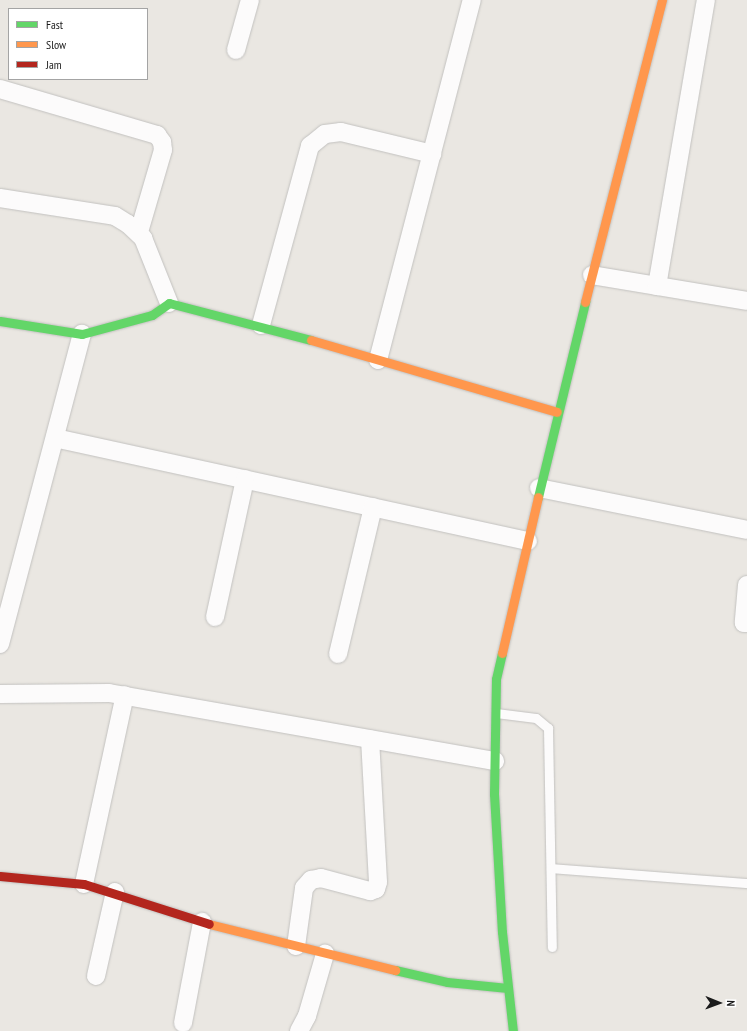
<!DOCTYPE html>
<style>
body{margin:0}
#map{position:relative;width:747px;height:1031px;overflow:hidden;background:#eae7e2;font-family:"PT Sans Narrow",sans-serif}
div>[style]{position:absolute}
.roads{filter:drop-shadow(0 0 1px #c2c1bf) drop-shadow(0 0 1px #c2c1bf)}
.lane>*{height:9px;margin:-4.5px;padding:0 4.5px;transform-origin:4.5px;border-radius:4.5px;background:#fcfbfb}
.street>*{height:18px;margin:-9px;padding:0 9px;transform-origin:9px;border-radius:9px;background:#fcfbfb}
.fast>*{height:9px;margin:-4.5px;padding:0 4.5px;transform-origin:4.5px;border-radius:4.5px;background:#63d668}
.slow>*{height:9px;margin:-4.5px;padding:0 4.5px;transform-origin:4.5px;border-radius:4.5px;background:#ff974d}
.jam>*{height:9px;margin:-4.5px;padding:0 4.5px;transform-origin:4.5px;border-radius:4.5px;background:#b3261e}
span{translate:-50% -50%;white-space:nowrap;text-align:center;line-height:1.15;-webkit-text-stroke:3.5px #fff;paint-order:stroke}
.legend{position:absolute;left:8px;top:8px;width:140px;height:72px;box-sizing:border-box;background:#fff;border:1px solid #a4a4a4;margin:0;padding:5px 7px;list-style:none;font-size:12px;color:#1b1b1b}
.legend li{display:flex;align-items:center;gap:8px;height:20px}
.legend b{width:20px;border:1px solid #a4a4a4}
.north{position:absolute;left:699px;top:983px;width:40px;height:40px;-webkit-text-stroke:3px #fff;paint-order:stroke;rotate:91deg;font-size:11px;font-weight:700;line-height:16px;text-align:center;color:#1b1b1b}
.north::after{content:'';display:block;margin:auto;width:14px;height:18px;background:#1b1b1b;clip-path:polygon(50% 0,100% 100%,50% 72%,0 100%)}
</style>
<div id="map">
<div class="roads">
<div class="lane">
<div style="left:496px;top:713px;width:40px;rotate:7.1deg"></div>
<div style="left:536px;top:718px;width:16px;rotate:40deg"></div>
<div style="left:548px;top:728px;width:219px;rotate:89deg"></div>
<div style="left:551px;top:868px;width:197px;rotate:4.4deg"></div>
</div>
<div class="street">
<div style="left:236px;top:50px;width:52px;rotate:-74.4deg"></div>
<div style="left:0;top:89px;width:164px;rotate:16.3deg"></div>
<div style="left:157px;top:135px;width:9px;rotate:54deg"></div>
<div style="left:162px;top:142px;width:8px;rotate:83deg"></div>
<div style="left:163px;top:150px;width:85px;rotate:106.3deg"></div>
<div style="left:0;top:198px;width:116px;rotate:8.9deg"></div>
<div style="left:115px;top:216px;width:15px;rotate:32deg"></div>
<div style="left:128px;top:224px;width:21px;rotate:43deg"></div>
<div style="left:143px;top:238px;width:70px;rotate:68.2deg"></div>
<div style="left:592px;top:275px;width:157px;rotate:9.5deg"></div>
<div style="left:657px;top:286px;width:290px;rotate:-80.3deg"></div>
<div style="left:261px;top:325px;width:186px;rotate:-74.7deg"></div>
<div style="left:310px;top:146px;width:19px;rotate:-39deg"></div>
<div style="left:325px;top:134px;width:16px;rotate:-7deg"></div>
<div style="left:341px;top:132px;width:94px;rotate:13.6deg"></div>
<div style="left:378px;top:360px;width:372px;rotate:-75.4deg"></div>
<div style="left:55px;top:438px;width:484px;rotate:12.3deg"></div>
<div style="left:539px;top:488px;width:212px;rotate:11.4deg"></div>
<div style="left:747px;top:585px;width:38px;rotate:95deg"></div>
<div style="left:744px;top:623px;width:3px"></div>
<div style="left:215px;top:617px;width:141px;rotate:-77.7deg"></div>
<div style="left:0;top:644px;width:321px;rotate:-75.2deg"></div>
<div style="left:338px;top:654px;width:151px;rotate:-76.6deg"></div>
<div style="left:0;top:694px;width:109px;rotate:-0.5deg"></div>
<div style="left:109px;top:693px;width:392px;rotate:10deg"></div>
<div style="left:84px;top:884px;width:193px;rotate:-77.8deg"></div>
<div style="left:296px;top:946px;width:59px;rotate:-82.1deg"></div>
<div style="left:304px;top:888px;width:11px;rotate:-49deg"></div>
<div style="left:311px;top:880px;width:10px;rotate:-11deg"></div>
<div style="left:321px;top:878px;width:51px;rotate:14.9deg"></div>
<div style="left:370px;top:891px;width:6px;rotate:-18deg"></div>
<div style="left:376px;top:889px;width:7px;rotate:-74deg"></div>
<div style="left:378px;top:882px;width:143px;rotate:-93.2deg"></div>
<div style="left:96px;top:976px;width:86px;rotate:-77.3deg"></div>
<div style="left:183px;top:1023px;width:103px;rotate:-79.3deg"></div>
<div style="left:299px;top:1031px;width:17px;rotate:-62deg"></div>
<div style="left:307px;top:1016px;width:65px;rotate:-73.8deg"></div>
</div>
<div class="fast">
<div style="left:0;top:321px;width:83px;rotate:9deg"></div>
<div style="left:82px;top:334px;width:73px;rotate:-15.2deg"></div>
<div style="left:152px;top:315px;width:21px;rotate:-35deg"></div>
<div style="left:169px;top:303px;width:147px;rotate:14.6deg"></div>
<div style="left:538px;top:497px;width:201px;rotate:-76.4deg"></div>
<div style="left:502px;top:653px;width:27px;rotate:103deg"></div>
<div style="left:496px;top:679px;width:115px;rotate:91deg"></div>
<div style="left:494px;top:794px;width:138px;rotate:86.7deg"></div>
<div style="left:502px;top:932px;width:100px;rotate:83.7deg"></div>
<div style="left:395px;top:970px;width:53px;rotate:13deg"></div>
<div style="left:447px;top:982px;width:61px;rotate:5.6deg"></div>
</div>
<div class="slow">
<div style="left:585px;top:302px;width:312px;rotate:-75.7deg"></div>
<div style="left:311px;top:340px;width:256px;rotate:16.3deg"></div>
<div style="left:502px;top:653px;width:160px;rotate:-77deg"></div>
<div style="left:209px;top:924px;width:192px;rotate:13.9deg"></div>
</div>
<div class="jam">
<div style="left:0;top:876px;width:84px;rotate:5.4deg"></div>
<div style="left:84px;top:884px;width:131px;rotate:17.7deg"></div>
</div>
</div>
<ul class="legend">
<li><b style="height:5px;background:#63d668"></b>Fast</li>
<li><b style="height:5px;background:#ff974d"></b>Slow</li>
<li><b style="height:5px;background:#b3261e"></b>Jam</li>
</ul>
<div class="north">N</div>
</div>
